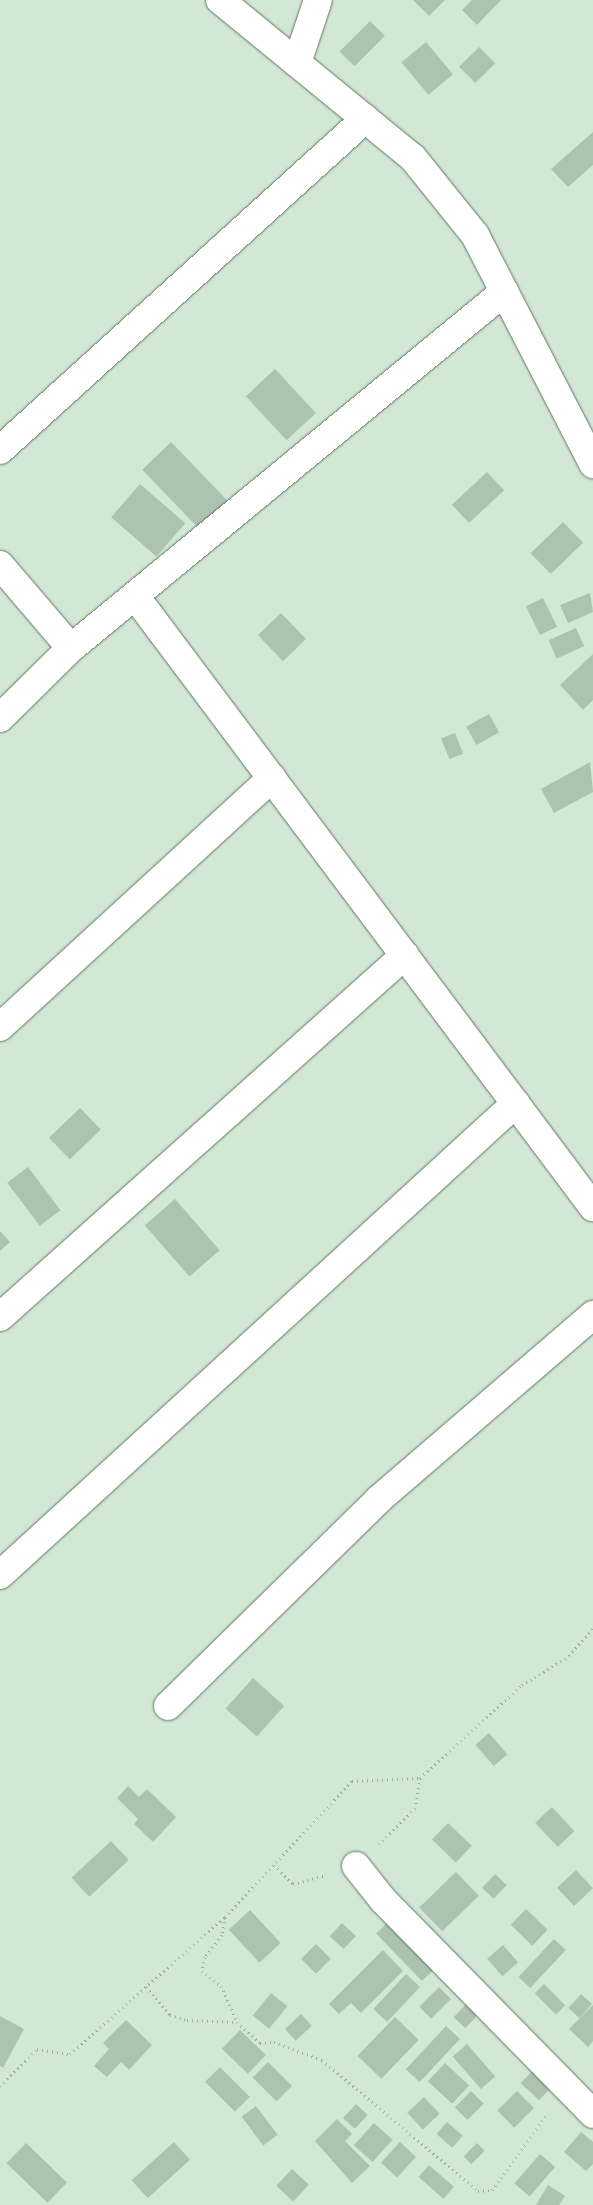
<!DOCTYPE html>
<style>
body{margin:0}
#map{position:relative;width:593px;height:2205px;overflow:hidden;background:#d2e8d4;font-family:"Zilla Slab",serif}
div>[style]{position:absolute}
.building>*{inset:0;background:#adc2af;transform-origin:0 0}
.path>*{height:3px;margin-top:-1.5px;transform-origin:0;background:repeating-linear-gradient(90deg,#9cae9e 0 1px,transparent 0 5px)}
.roads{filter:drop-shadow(0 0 1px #627564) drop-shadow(0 0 1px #627564)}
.street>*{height:28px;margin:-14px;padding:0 14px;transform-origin:14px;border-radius:14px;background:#fff}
span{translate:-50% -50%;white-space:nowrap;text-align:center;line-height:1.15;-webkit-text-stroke:4px #fff;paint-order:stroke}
</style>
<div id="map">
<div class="building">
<div style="clip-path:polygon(413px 0,445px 0,429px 16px)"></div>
<div style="clip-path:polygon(472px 0,501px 0,477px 25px,462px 10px)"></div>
<div style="left:370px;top:21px;width:21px;height:43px;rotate:45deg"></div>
<div style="left:426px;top:42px;width:42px;height:32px;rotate:50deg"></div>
<div style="left:479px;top:47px;width:23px;height:28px;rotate:45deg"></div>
<div style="clip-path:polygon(593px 132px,593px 165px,568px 187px,551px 169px)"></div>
<div style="left:275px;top:369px;width:60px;height:40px;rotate:47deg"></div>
<div style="left:171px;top:442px;width:85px;height:40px;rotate:46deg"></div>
<div style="left:487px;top:472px;width:25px;height:48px;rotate:47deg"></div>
<div style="left:140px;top:484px;width:60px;height:44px;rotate:41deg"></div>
<div style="left:563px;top:522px;width:29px;height:45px;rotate:46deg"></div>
<div style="clip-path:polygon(590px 593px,593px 612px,568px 623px,560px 605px)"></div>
<div style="left:543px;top:598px;width:32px;height:19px;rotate:64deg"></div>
<div style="left:281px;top:613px;width:36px;height:32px;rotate:46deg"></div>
<div style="left:576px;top:628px;width:20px;height:30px;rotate:66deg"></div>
<div style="clip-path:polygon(593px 654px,593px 700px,583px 710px,560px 685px)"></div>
<div style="left:489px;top:714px;width:21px;height:26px;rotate:61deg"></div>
<div style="left:455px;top:733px;width:22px;height:15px;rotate:68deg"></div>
<div style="clip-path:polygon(590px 762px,593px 792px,554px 813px,541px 789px)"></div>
<div style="left:80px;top:1108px;width:30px;height:43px;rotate:46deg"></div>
<div style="left:28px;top:1167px;width:54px;height:26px;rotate:53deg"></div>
<div style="left:175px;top:1199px;width:68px;height:40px;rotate:49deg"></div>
<div style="clip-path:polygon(0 1231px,10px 1242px,0 1251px)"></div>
<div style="left:253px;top:1678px;width:42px;height:41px;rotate:42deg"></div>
<div style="left:489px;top:1733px;width:28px;height:18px;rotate:49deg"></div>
<div style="clip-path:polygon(128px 1786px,139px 1797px,147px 1789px,176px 1817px,153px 1842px,134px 1824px,138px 1819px,117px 1798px)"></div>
<div style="left:552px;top:1807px;width:33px;height:23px;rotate:47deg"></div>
<div style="left:448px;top:1823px;width:33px;height:23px;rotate:44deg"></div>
<div style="left:111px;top:1841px;width:26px;height:54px;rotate:47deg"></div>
<div style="left:576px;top:1870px;width:25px;height:26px;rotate:47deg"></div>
<div style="left:456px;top:1872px;width:33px;height:51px;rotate:46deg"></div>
<div style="left:495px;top:1874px;width:16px;height:19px;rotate:43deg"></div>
<div style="left:526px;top:1909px;width:30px;height:22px;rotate:44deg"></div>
<div style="left:250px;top:1910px;width:45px;height:29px;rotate:47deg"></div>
<div style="left:389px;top:1921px;width:66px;height:18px;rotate:46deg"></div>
<div style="left:342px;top:1923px;width:19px;height:18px;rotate:43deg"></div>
<div style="left:554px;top:1939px;width:16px;height:52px;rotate:43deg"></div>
<div style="left:316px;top:1944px;width:21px;height:21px;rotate:45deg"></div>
<div style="left:503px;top:1945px;width:23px;height:21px;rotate:49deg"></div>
<div style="clip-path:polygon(383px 1950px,403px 1971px,361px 2013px,351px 2003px,339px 2014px,329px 2004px)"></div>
<div style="left:406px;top:1974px;width:19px;height:48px;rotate:43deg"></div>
<div style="left:544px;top:1984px;width:30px;height:13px;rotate:45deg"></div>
<div style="left:439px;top:1987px;width:17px;height:28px;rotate:45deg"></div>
<div style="left:271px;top:1993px;width:21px;height:29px;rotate:39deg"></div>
<div style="left:581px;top:1994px;width:15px;height:19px;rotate:42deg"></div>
<div style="left:468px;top:2002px;width:16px;height:21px;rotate:43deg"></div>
<div style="clip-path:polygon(593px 2005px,593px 2041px,588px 2047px,569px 2029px)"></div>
<div style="left:301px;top:2014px;width:16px;height:22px;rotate:47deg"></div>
<div style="clip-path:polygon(0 2016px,24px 2029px,3px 2068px,0 2066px)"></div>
<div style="left:395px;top:2017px;width:33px;height:54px;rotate:44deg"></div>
<div style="clip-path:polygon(126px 2020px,152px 2045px,129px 2070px,121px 2062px,107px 2077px,94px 2066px,109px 2049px,103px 2043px)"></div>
<div style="left:446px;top:2026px;width:19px;height:59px;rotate:43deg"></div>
<div style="left:240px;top:2030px;width:36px;height:26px;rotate:44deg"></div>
<div style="left:467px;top:2044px;width:43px;height:19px;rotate:49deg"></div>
<div style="left:268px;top:2062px;width:34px;height:22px;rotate:45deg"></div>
<div style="left:445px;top:2063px;width:33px;height:25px;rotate:43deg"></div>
<div style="left:220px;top:2067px;width:42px;height:21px;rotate:45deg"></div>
<div style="left:533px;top:2070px;width:25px;height:18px;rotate:43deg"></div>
<div style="left:471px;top:2091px;width:18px;height:23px;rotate:45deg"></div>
<div style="left:517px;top:2091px;width:24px;height:28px;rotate:45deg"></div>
<div style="left:424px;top:2097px;width:23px;height:23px;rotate:47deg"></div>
<div style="left:356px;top:2104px;width:16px;height:19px;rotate:43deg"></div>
<div style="left:256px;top:2106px;width:36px;height:18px;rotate:53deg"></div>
<div style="clip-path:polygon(337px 2119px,352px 2134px,345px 2141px,370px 2166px,352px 2183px,315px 2141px)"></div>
<div style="left:447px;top:2122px;width:21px;height:16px;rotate:41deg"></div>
<div style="left:374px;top:2123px;width:25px;height:30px;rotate:42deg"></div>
<div style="clip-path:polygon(581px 2132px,593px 2142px,593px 2164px,586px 2171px,564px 2152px)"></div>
<div style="left:174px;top:2142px;width:24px;height:57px;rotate:48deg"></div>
<div style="left:400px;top:2142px;width:22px;height:28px;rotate:43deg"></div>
<div style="left:26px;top:2143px;width:57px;height:28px;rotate:44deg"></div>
<div style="left:477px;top:2143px;width:11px;height:19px;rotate:45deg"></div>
<div style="left:540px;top:2154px;width:20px;height:39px;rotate:41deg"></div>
<div style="left:429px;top:2165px;width:33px;height:16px;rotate:41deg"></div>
<div style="left:292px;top:2169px;width:23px;height:23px;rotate:43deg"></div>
<div style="clip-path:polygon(548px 2185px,565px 2196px,559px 2205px,536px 2205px)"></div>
</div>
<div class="path">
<div style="left:420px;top:1778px;width:138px;rotate:-42.4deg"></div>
<div style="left:522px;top:1685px;width:50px;rotate:-31.2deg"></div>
<div style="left:565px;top:1659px;width:41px;rotate:-47deg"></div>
<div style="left:274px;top:1865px;width:27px;rotate:45deg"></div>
<div style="left:293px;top:1884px;width:34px;rotate:-15deg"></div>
<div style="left:225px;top:1917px;width:18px;rotate:99deg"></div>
<div style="left:222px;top:1935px;width:28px;rotate:128deg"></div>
<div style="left:205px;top:1957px;width:14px;rotate:102deg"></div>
<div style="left:202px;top:1971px;width:24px;rotate:38deg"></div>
<div style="left:221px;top:1986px;width:39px;rotate:66deg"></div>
<div style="left:146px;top:1987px;width:37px;rotate:49deg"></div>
<div style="left:170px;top:2015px;width:18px;rotate:16deg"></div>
<div style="left:187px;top:2020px;width:50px;rotate:2.3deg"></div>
<div style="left:237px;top:2022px;width:31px;rotate:42deg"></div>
<div style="left:260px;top:2043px;width:14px;rotate:-4deg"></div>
<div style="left:274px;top:2042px;width:51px;rotate:20.6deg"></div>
<div style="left:322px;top:2060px;width:204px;rotate:40deg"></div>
<div style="left:478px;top:2191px;width:14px;rotate:-4deg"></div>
<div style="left:492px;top:2190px;width:95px;rotate:-54deg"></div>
<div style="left:0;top:2086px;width:52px;rotate:-45deg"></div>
<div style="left:37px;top:2049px;width:33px;rotate:9deg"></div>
<div style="left:70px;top:2054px;width:207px;rotate:-41.5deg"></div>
<div style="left:225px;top:1917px;width:186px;rotate:-47deg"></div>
<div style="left:352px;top:1781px;width:68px;rotate:-2.5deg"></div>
<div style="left:420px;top:1778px;width:30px;rotate:99deg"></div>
<div style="left:415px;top:1808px;width:52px;rotate:135deg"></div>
</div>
<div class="roads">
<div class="street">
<div style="left:220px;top:0;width:249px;rotate:39.3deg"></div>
<div style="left:413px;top:158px;width:99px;rotate:51.2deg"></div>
<div style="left:475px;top:235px;width:258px;rotate:62.7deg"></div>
<div style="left:297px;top:63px;width:66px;rotate:-71.6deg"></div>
<div style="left:0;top:450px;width:493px;rotate:-42.2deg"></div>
<div style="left:0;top:565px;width:109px;rotate:49.5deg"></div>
<div style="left:135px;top:596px;width:764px;rotate:53.15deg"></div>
<div style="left:0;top:718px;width:100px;rotate:-44.6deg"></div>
<div style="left:71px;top:648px;width:561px;rotate:-39.43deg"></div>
<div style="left:0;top:1027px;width:369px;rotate:-42.5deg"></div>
<div style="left:0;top:1317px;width:543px;rotate:-41.79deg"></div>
<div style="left:0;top:1575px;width:699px;rotate:-42.45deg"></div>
<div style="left:168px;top:1706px;width:294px;rotate:-44.4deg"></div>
<div style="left:378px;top:1500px;width:284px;rotate:-40.7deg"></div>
<div style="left:356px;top:1866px;width:43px;rotate:51.5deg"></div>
<div style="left:383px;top:1900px;width:300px;rotate:45.5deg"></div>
</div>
</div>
</div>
